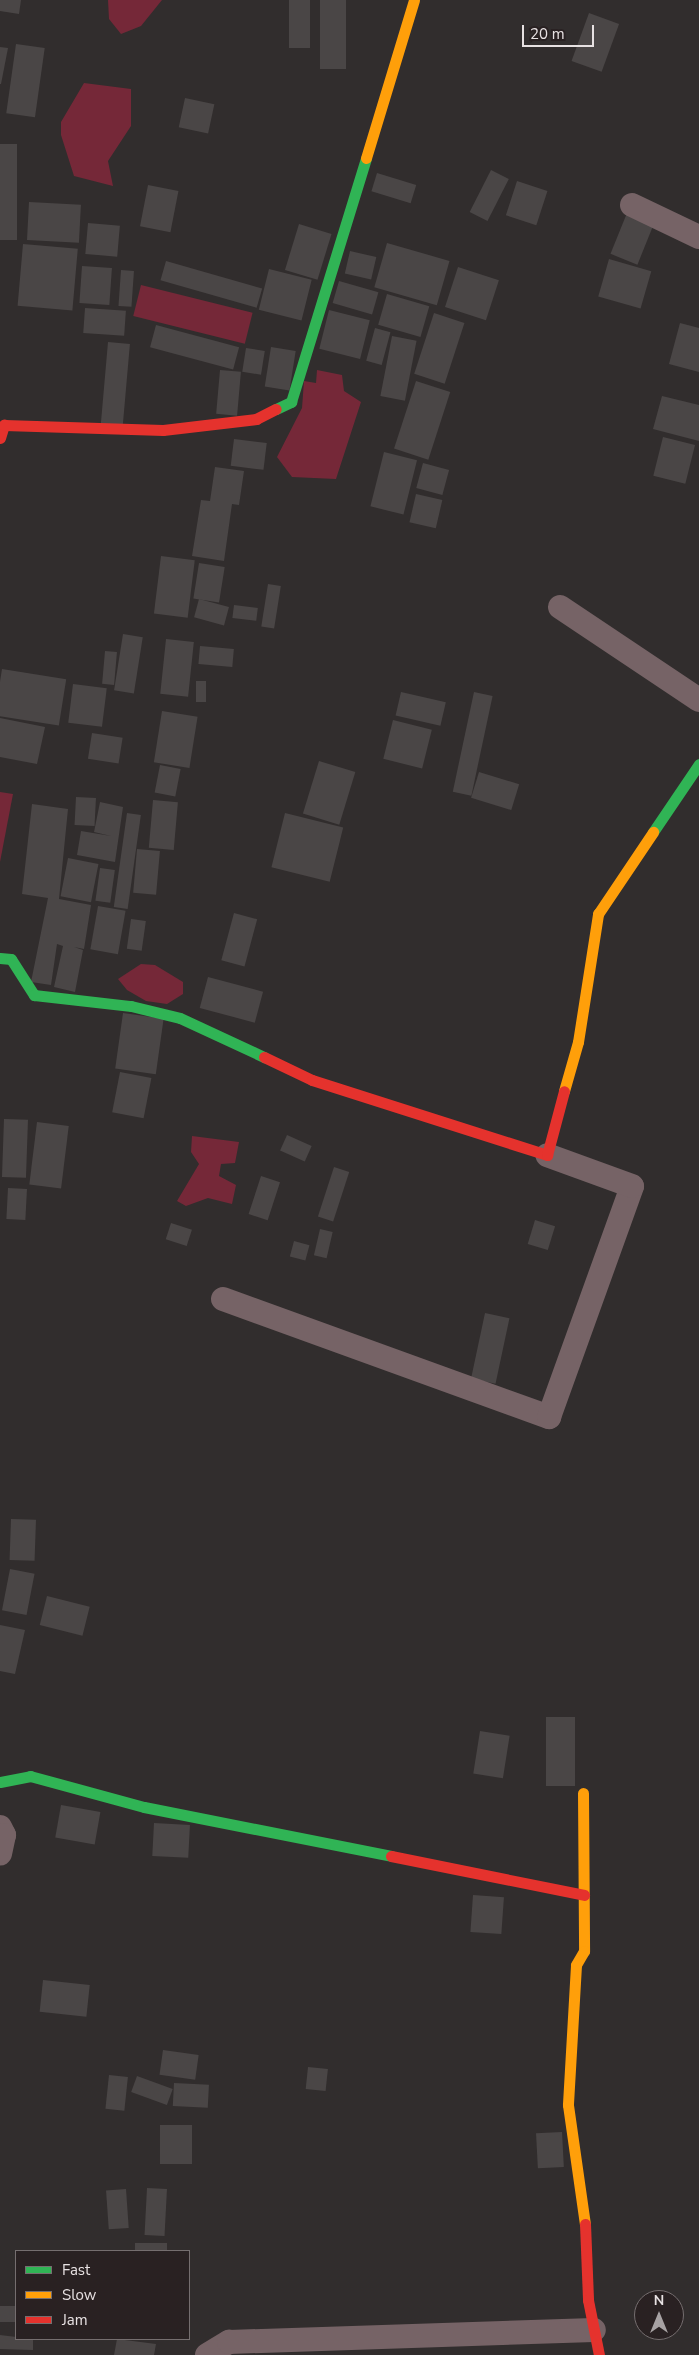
<!DOCTYPE html>
<style>
body{margin:0}
#map{position:relative;width:699px;height:2355px;overflow:hidden;background:#312d2d;font-family:"Nunito Sans",sans-serif}
div>[style]{position:absolute}
.water>*{inset:0;background:#752838;transform-origin:0 0}
.building>*{inset:0;background:#4a4646;transform-origin:0 0}
.street>*{height:24px;margin:-12px;padding:0 12px;transform-origin:12px;border-radius:12px;background:#766366}
.fast>*{height:11px;margin:-5.5px;padding:0 5.5px;transform-origin:5.5px;border-radius:5.5px;background:#30b455}
.slow>*{height:11px;margin:-5.5px;padding:0 5.5px;transform-origin:5.5px;border-radius:5.5px;background:#ff9f0a}
.jam>*{height:11px;margin:-5.5px;padding:0 5.5px;transform-origin:5.5px;border-radius:5.5px;background:#e5322d}
span{translate:-50% -50%;white-space:nowrap;text-align:center;line-height:1.15;-webkit-text-stroke:4px #292122;paint-order:stroke}
.legend{position:absolute;left:15px;top:2250px;width:175px;height:90px;box-sizing:border-box;background:#292122;border:1px solid #756e6f;margin:0;padding:6px 9px;list-style:none;font-size:15px;color:#e7e1e2}
.legend li{display:flex;align-items:center;gap:10px;height:25px}
.legend b{width:25px;border:1px solid #756e6f}
.north{position:absolute;left:634px;top:2290px;width:50px;height:50px;box-sizing:border-box;background:#292122;border:1px solid #756e6f;border-radius:50%;rotate:0deg;font-size:14px;font-weight:700;line-height:20px;text-align:center;color:#e7e1e2}
.north::after{content:'';display:block;margin:auto;width:18px;height:22px;background:#a7a2a3;clip-path:polygon(50% 0,100% 100%,50% 72%,0 100%)}
.scale{position:absolute;left:522px;top:25px;width:72px;height:22px;box-sizing:border-box;border:2px solid #e7e1e2;border-top:0;padding-left:6px;font-size:15px;line-height:18px;white-space:nowrap;color:#e7e1e2;-webkit-text-stroke:4px #292122;paint-order:stroke}
</style>
<div id="map">
<div class="water">
<div style="clip-path:polygon(108px 0,162px 0,141px 26px,121px 34px,109px 19px)"></div>
<div style="clip-path:polygon(84px 83px,131px 89px,131px 126px,108px 161px,113px 186px,74px 176px,61px 135px,61px 122px)"></div>
<div style="left:141px;top:285px;width:115px;height:32px;rotate:14deg"></div>
<div style="clip-path:polygon(317px 370px,342px 375px,344px 391px,361px 402px,336px 479px,292px 477px,277px 457px,302px 408px,304px 381px,316px 383px)"></div>
<div style="clip-path:polygon(0 792px,13px 794px,0 862px)"></div>
<div style="clip-path:polygon(141px 964px,155px 965px,183px 982px,183px 994px,167px 1004px,146px 1001px,127px 990px,118px 979px)"></div>
<div style="clip-path:polygon(192px 1136px,239px 1142px,235px 1163px,221px 1164px,219px 1176px,236px 1185px,232px 1204px,208px 1198px,186px 1206px,177px 1201px,199px 1164px,191px 1152px)"></div>
</div>
<div class="building">
<div style="clip-path:polygon(0 0,21px 0,19px 14px,0 11px)"></div>
<div style="left:289px;top:0;width:21px;height:48px"></div>
<div style="left:320px;top:0;width:26px;height:69px"></div>
<div style="left:589px;top:13px;width:32px;height:51px;rotate:20deg"></div>
<div style="left:16px;top:44px;width:29px;height:70px;rotate:8deg"></div>
<div style="clip-path:polygon(0 47px,8px 48px,1px 84px,0 84px)"></div>
<div style="left:185px;top:98px;width:30px;height:30px;rotate:12deg"></div>
<div style="left:0;top:144px;width:17px;height:96px"></div>
<div style="left:491px;top:170px;width:20px;height:47px;rotate:27deg"></div>
<div style="left:377px;top:173px;width:41px;height:19px;rotate:17deg"></div>
<div style="left:517px;top:181px;width:32px;height:36px;rotate:18deg"></div>
<div style="left:148px;top:185px;width:31px;height:42px;rotate:11deg"></div>
<div style="left:29px;top:202px;width:52px;height:38px;rotate:3deg"></div>
<div style="left:627px;top:213px;width:29px;height:44px;rotate:22deg"></div>
<div style="left:88px;top:223px;width:32px;height:31px;rotate:5deg"></div>
<div style="left:299px;top:224px;width:34px;height:48px;rotate:17deg"></div>
<div style="left:387px;top:243px;width:65px;height:46px;rotate:16deg"></div>
<div style="left:23px;top:244px;width:55px;height:62px;rotate:5deg"></div>
<div style="left:350px;top:251px;width:27px;height:23px;rotate:13deg"></div>
<div style="left:609px;top:259px;width:44px;height:39px;rotate:16deg"></div>
<div style="left:166px;top:261px;width:100px;height:20px;rotate:16deg"></div>
<div style="left:82px;top:266px;width:30px;height:37px;rotate:4deg"></div>
<div style="left:458px;top:267px;width:43px;height:42px;rotate:18deg"></div>
<div style="left:269px;top:269px;width:44px;height:42px;rotate:14deg"></div>
<div style="left:121px;top:270px;width:13px;height:36px;rotate:4deg"></div>
<div style="left:339px;top:281px;width:41px;height:23px;rotate:16deg"></div>
<div style="left:387px;top:294px;width:44px;height:32px;rotate:16deg"></div>
<div style="left:85px;top:308px;width:41px;height:25px;rotate:4deg"></div>
<div style="left:329px;top:310px;width:42px;height:40px;rotate:14deg"></div>
<div style="left:434px;top:313px;width:32px;height:64px;rotate:18deg"></div>
<div style="clip-path:polygon(680px 323px,699px 328px,699px 372px,669px 364px)"></div>
<div style="left:156px;top:325px;width:86px;height:23px;rotate:15deg"></div>
<div style="left:375px;top:328px;width:16px;height:34px;rotate:15deg"></div>
<div style="left:392px;top:336px;width:25px;height:61px;rotate:11deg"></div>
<div style="left:108px;top:342px;width:22px;height:82px;rotate:5deg"></div>
<div style="left:271px;top:347px;width:25px;height:40px;rotate:9deg"></div>
<div style="left:246px;top:348px;width:19px;height:24px;rotate:9deg"></div>
<div style="left:220px;top:370px;width:21px;height:44px;rotate:5deg"></div>
<div style="left:416px;top:381px;width:36px;height:71px;rotate:18deg"></div>
<div style="clip-path:polygon(662px 396px,699px 405px,699px 441px,653px 429px)"></div>
<div style="left:663px;top:437px;width:33px;height:40px;rotate:14deg"></div>
<div style="left:234px;top:439px;width:33px;height:27px;rotate:7deg"></div>
<div style="left:384px;top:452px;width:34px;height:56px;rotate:14deg"></div>
<div style="left:423px;top:463px;width:27px;height:26px;rotate:15deg"></div>
<div style="clip-path:polygon(215px 467px,244px 471px,239px 505px,232px 504px,224px 561px,192px 556px,201px 500px,210px 501px)"></div>
<div style="left:416px;top:494px;width:27px;height:29px;rotate:13deg"></div>
<div style="left:161px;top:556px;width:34px;height:58px;rotate:7deg"></div>
<div style="left:199px;top:563px;width:26px;height:36px;rotate:9deg"></div>
<div style="left:268px;top:584px;width:13px;height:43px;rotate:9deg"></div>
<div style="left:199px;top:599px;width:31px;height:19px;rotate:15deg"></div>
<div style="left:234px;top:605px;width:24px;height:13px;rotate:7deg"></div>
<div style="left:123px;top:634px;width:20px;height:57px;rotate:9deg"></div>
<div style="left:166px;top:639px;width:28px;height:55px;rotate:6deg"></div>
<div style="left:200px;top:646px;width:34px;height:18px;rotate:5deg"></div>
<div style="left:105px;top:651px;width:12px;height:33px;rotate:5deg"></div>
<div style="left:2px;top:669px;width:65px;height:47px;rotate:9deg"></div>
<div style="left:196px;top:681px;width:10px;height:21px"></div>
<div style="left:73px;top:684px;width:34px;height:39px;rotate:7deg"></div>
<div style="left:401px;top:692px;width:46px;height:24px;rotate:13deg"></div>
<div style="left:474px;top:692px;width:19px;height:102px;rotate:12deg"></div>
<div style="left:162px;top:711px;width:36px;height:52px;rotate:9deg"></div>
<div style="clip-path:polygon(0 718px,45px 727px,37px 764px,0 757px)"></div>
<div style="left:393px;top:720px;width:40px;height:40px;rotate:14deg"></div>
<div style="left:92px;top:733px;width:31px;height:26px;rotate:9deg"></div>
<div style="left:319px;top:761px;width:38px;height:55px;rotate:17deg"></div>
<div style="left:160px;top:765px;width:21px;height:28px;rotate:11deg"></div>
<div style="left:479px;top:772px;width:42px;height:27px;rotate:17deg"></div>
<div style="left:76px;top:797px;width:20px;height:28px;rotate:3deg"></div>
<div style="left:153px;top:800px;width:25px;height:48px;rotate:5deg"></div>
<div style="clip-path:polygon(100px 802px,123px 807px,115px 862px,77px 855px,81px 831px,111px 836px,94px 832px)"></div>
<div style="clip-path:polygon(32px 804px,68px 809px,59px 899px,91px 905px,84px 949px,74px 947px,83px 950px,75px 992px,54px 987px,63px 946px,57px 944px,51px 985px,31px 982px,48px 898px,22px 894px)"></div>
<div style="left:127px;top:813px;width:14px;height:95px;rotate:8deg"></div>
<div style="left:285px;top:813px;width:60px;height:56px;rotate:14deg"></div>
<div style="left:137px;top:849px;width:23px;height:44px;rotate:5deg"></div>
<div style="left:68px;top:858px;width:31px;height:39px;rotate:11deg"></div>
<div style="left:100px;top:868px;width:15px;height:33px;rotate:8deg"></div>
<div style="left:98px;top:906px;width:28px;height:44px;rotate:10deg"></div>
<div style="left:234px;top:913px;width:24px;height:49px;rotate:15deg"></div>
<div style="left:131px;top:919px;width:15px;height:30px;rotate:8deg"></div>
<div style="left:208px;top:977px;width:57px;height:32px;rotate:15deg"></div>
<div style="left:123px;top:1013px;width:41px;height:56px;rotate:8deg"></div>
<div style="left:120px;top:1072px;width:32px;height:41px;rotate:11deg"></div>
<div style="left:4px;top:1119px;width:24px;height:58px;rotate:2deg"></div>
<div style="left:37px;top:1122px;width:32px;height:63px;rotate:7deg"></div>
<div style="left:287px;top:1135px;width:27px;height:17px;rotate:24deg"></div>
<div style="left:334px;top:1167px;width:16px;height:52px;rotate:18deg"></div>
<div style="left:261px;top:1176px;width:20px;height:40px;rotate:18deg"></div>
<div style="left:8px;top:1188px;width:19px;height:31px;rotate:3deg"></div>
<div style="left:535px;top:1220px;width:21px;height:25px;rotate:17deg"></div>
<div style="left:171px;top:1223px;width:22px;height:17px;rotate:18deg"></div>
<div style="left:320px;top:1229px;width:13px;height:27px;rotate:13deg"></div>
<div style="left:294px;top:1241px;width:16px;height:16px;rotate:15deg"></div>
<div style="left:485px;top:1313px;width:25px;height:67px;rotate:12deg"></div>
<div style="left:11px;top:1519px;width:25px;height:41px;rotate:2deg"></div>
<div style="left:10px;top:1569px;width:25px;height:42px;rotate:11deg"></div>
<div style="left:47px;top:1596px;width:44px;height:30px;rotate:14deg"></div>
<div style="clip-path:polygon(0 1625px,25px 1630px,15px 1674px,0 1671px)"></div>
<div style="left:546px;top:1717px;width:29px;height:69px"></div>
<div style="left:480px;top:1731px;width:30px;height:43px;rotate:9deg"></div>
<div style="left:61px;top:1805px;width:40px;height:33px;rotate:10deg"></div>
<div style="left:154px;top:1823px;width:36px;height:33px;rotate:3deg"></div>
<div style="left:473px;top:1895px;width:31px;height:37px;rotate:4deg"></div>
<div style="left:43px;top:1980px;width:47px;height:32px;rotate:6deg"></div>
<div style="left:163px;top:2050px;width:36px;height:25px;rotate:8deg"></div>
<div style="left:308px;top:2067px;width:20px;height:22px;rotate:6deg"></div>
<div style="left:109px;top:2075px;width:19px;height:34px;rotate:6deg"></div>
<div style="left:137px;top:2076px;width:38px;height:17px;rotate:20deg"></div>
<div style="left:174px;top:2083px;width:35px;height:23px;rotate:3deg"></div>
<div style="left:160px;top:2125px;width:32px;height:39px"></div>
<div style="left:562px;top:2132px;width:35px;height:26px;rotate:87deg"></div>
<div style="left:147px;top:2188px;width:20px;height:47px;rotate:3deg"></div>
<div style="left:126px;top:2189px;width:39px;height:20px;rotate:86deg"></div>
<div style="left:167px;top:2243px;width:8px;height:32px;rotate:90deg"></div>
<div style="left:16px;top:2306px;width:16px;height:16px;rotate:90deg"></div>
<div style="clip-path:polygon(0 2335px,33px 2339px,33px 2350px,0 2349px)"></div>
<div style="clip-path:polygon(117px 2339px,156px 2344px,154px 2355px,114px 2355px)"></div>
</div>
<div class="street">
<div style="left:632px;top:205px;width:74px;rotate:25.5deg"></div>
<div style="left:560px;top:607px;width:167px;rotate:33.8deg"></div>
<div style="left:223px;top:1299px;width:347px;rotate:19.9deg"></div>
<div style="left:549px;top:1417px;width:245px;rotate:-70.2deg"></div>
<div style="left:632px;top:1186px;width:90px;rotate:-160deg"></div>
<div style="left:0;top:1827px;width:9px;rotate:63deg"></div>
<div style="left:4px;top:1835px;width:19px;rotate:102deg"></div>
<div style="left:207px;top:2355px;width:26px;rotate:-31deg"></div>
<div style="left:229px;top:2342px;width:365px;rotate:-1.9deg"></div>
</div>
<div class="fast">
<div style="left:276px;top:409px;width:17px;rotate:-25deg"></div>
<div style="left:291px;top:402px;width:255px;rotate:-72.9deg"></div>
<div style="left:653px;top:832px;width:82px;rotate:-55.9deg"></div>
<div style="left:0;top:958px;width:11px;rotate:5deg"></div>
<div style="left:11px;top:959px;width:43px;rotate:57.4deg"></div>
<div style="left:34px;top:995px;width:98px;rotate:6.5deg"></div>
<div style="left:131px;top:1006px;width:50px;rotate:13.8deg"></div>
<div style="left:180px;top:1018px;width:93px;rotate:24.9deg"></div>
<div style="left:0;top:1782px;width:31px;rotate:-11deg"></div>
<div style="left:30px;top:1776px;width:118px;rotate:15.2deg"></div>
<div style="left:144px;top:1807px;width:252px;rotate:11.2deg"></div>
</div>
<div class="slow">
<div style="left:366px;top:158px;width:165px;rotate:-73.1deg"></div>
<div style="left:564px;top:1091px;width:51px;rotate:-74.1deg"></div>
<div style="left:578px;top:1042px;width:130px;rotate:-81.1deg"></div>
<div style="left:598px;top:914px;width:99px;rotate:-56.1deg"></div>
<div style="left:583px;top:1793px;width:158px;rotate:89.6deg"></div>
<div style="left:584px;top:1951px;width:16px;rotate:120deg"></div>
<div style="left:576px;top:1965px;width:140px;rotate:93.3deg"></div>
<div style="left:568px;top:2105px;width:120px;rotate:81.9deg"></div>
</div>
<div class="jam">
<div style="left:0;top:438px;width:14px;rotate:-73deg"></div>
<div style="left:4px;top:425px;width:159px;rotate:1.8deg"></div>
<div style="left:163px;top:430px;width:94px;rotate:-6.7deg"></div>
<div style="left:256px;top:419px;width:22px;rotate:-27deg"></div>
<div style="left:264px;top:1057px;width:53px;rotate:25.6deg"></div>
<div style="left:312px;top:1080px;width:247px;rotate:17.7deg"></div>
<div style="left:547px;top:1155px;width:66px;rotate:-75.1deg"></div>
<div style="left:391px;top:1856px;width:197px;rotate:11.4deg"></div>
<div style="left:585px;top:2224px;width:76px;rotate:87.7deg"></div>
<div style="left:588px;top:2300px;width:56px;rotate:78.7deg"></div>
</div>
<ul class="legend">
<li><b style="height:6px;background:#30b455"></b>Fast</li>
<li><b style="height:6px;background:#ff9f0a"></b>Slow</li>
<li><b style="height:6px;background:#e5322d"></b>Jam</li>
</ul>
<div class="north">N</div>
<div class="scale">20 m</div>
</div>
